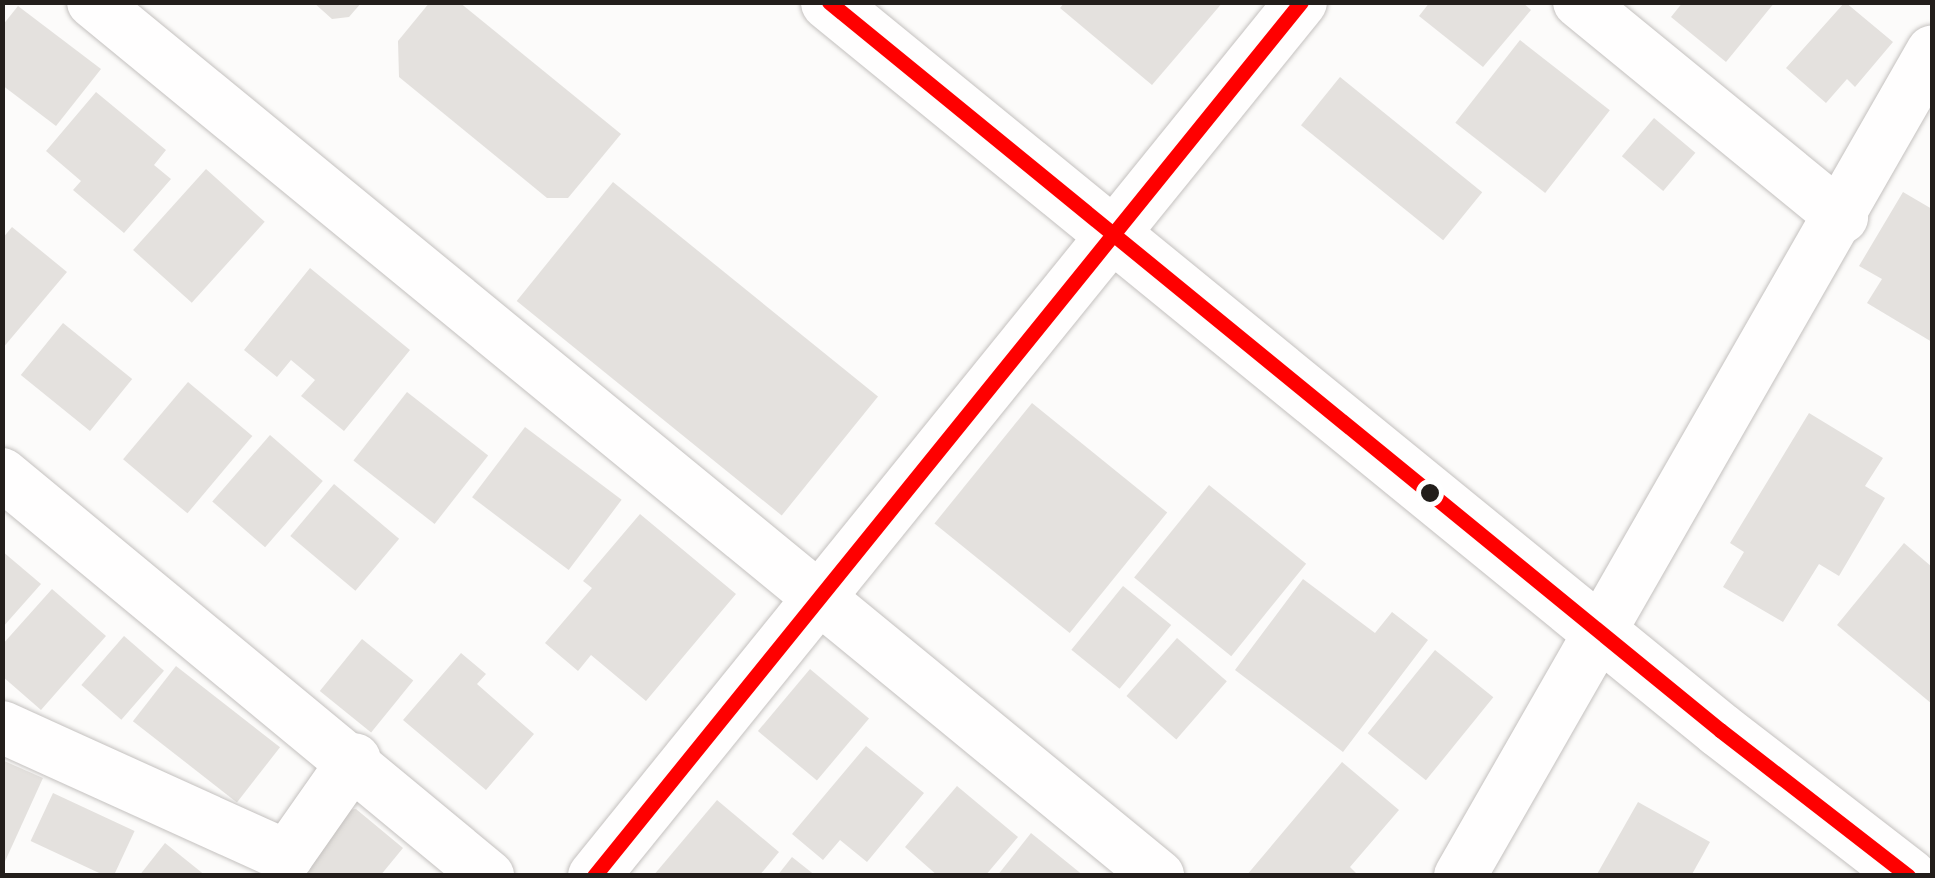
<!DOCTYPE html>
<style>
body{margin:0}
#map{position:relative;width:1935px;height:878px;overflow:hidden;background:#fcfbfa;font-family:"Open Sans",sans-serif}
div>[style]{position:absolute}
.building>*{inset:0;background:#e4e1de;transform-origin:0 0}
.roads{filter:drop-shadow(0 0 2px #c4c1bf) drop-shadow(0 0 2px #c4c1bf)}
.minor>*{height:52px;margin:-26px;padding:0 26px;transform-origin:26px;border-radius:26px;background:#fffefe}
.secondary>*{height:55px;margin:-27.5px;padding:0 27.5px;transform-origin:27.5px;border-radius:27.5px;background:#fffefe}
.bus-1>*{height:15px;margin:-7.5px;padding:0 7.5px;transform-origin:7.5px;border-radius:7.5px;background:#f00}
.dots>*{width:28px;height:28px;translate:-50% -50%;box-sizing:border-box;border:5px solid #fff;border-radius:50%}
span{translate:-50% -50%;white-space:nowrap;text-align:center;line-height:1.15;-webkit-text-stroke:10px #fff;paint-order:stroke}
.frame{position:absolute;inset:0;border:5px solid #231e1b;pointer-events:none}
</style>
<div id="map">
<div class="building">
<div style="clip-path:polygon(313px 2px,362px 2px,349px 17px,332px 19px)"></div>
<div style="clip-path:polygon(430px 2px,459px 2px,621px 134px,568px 198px,547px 198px,399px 77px,398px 41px)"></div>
<div style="clip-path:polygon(1065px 2px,1223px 2px,1152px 85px,1060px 8px)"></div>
<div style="clip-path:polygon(1430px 2px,1522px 2px,1531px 10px,1483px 67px,1419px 16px)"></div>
<div style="clip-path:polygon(1683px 2px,1775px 2px,1726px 62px,1671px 17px)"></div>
<div style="clip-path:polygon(1845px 2px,1893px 42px,1855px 87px,1847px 79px,1826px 103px,1786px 68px)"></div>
<div style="clip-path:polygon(18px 6px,101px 69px,56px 126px,2px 85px,2px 26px)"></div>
<div style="left:1520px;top:40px;width:114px;height:105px;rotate:38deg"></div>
<div style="left:1340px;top:77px;width:183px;height:62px;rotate:39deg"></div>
<div style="clip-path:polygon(96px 92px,166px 150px,154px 165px,171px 179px,124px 233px,73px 190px,81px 181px,46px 151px)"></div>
<div style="left:1654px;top:118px;width:54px;height:50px;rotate:40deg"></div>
<div style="left:206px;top:169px;width:79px;height:109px;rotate:42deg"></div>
<div style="left:613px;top:182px;width:341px;height:153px;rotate:39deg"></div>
<div style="clip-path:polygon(1903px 192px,1932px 209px,1932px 342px,1867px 303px,1882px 279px,1859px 266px)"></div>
<div style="clip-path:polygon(12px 227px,67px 272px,2px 349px,2px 239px)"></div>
<div style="clip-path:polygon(310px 268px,410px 350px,344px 431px,301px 396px,315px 380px,291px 360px,277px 377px,244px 350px)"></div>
<div style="left:63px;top:323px;width:89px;height:67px;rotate:39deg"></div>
<div style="left:188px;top:382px;width:84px;height:101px;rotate:40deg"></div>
<div style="left:407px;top:392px;width:103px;height:87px;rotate:38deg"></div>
<div style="left:1032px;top:403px;width:174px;height:155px;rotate:39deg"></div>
<div style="clip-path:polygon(1809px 413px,1883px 458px,1865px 486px,1885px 498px,1839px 576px,1819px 564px,1783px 622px,1723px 587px,1744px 552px,1730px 543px)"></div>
<div style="left:525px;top:427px;width:121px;height:88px;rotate:37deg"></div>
<div style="left:270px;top:435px;width:70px;height:88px;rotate:41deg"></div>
<div style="left:334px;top:484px;width:85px;height:68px;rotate:40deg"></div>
<div style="left:1209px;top:485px;width:125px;height:119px;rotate:39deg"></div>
<div style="clip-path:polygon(640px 514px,736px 594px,646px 701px,591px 655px,578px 671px,545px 643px,592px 588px,583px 581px)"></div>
<div style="clip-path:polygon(1904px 543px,1932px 567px,1932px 704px,1837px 625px)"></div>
<div style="clip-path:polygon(2px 551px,41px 584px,2px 628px)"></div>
<div style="clip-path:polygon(1303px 579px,1375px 633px,1392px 612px,1428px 640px,1343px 752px,1235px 670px)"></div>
<div style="left:1123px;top:586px;width:62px;height:82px;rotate:39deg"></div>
<div style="clip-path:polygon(52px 589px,106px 636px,41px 710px,2px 676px,2px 645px)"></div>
<div style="left:124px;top:636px;width:53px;height:65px;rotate:41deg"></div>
<div style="left:1177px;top:638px;width:66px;height:77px;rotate:41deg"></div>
<div style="left:362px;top:639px;width:66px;height:67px;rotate:39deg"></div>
<div style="left:1435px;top:650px;width:75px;height:107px;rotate:39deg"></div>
<div style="clip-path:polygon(461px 653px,486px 674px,477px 684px,534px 734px,486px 790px,403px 720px)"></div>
<div style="left:176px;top:666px;width:132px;height:70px;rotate:38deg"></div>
<div style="left:810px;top:669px;width:77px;height:81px;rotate:40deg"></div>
<div style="clip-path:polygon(866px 746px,924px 793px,867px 862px,840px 840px,823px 860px,792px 834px)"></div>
<div style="clip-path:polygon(2px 760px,43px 778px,2px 868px)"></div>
<div style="clip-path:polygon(1342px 762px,1399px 810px,1350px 867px,1359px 876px,1246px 876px)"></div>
<div style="clip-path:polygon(957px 786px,1018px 837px,985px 876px,938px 876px,905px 847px)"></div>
<div style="left:53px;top:793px;width:90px;height:53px;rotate:25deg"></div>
<div style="clip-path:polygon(717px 800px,779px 852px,759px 876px,653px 876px)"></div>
<div style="clip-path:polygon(1638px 802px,1710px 842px,1691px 876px,1596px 876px)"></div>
<div style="clip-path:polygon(356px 809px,403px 848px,380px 876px,296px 876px,339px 811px)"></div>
<div style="clip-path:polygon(1031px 833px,1084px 876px,997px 876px)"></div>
<div style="clip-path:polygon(165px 843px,206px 876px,139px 876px)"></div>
<div style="clip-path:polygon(792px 857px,816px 876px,777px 876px)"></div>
</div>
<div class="roads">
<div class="minor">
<div style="left:93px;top:2px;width:1378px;rotate:39.37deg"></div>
<div style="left:1579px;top:2px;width:340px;rotate:39.3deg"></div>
<div style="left:2px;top:474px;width:631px;rotate:39.6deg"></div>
<div style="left:2px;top:727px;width:313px;rotate:24.4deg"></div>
<div style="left:287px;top:856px;width:118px;rotate:-55deg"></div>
<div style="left:594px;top:876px;width:1124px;rotate:-51.03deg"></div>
<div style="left:1460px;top:876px;width:950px;rotate:-60.2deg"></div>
</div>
<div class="secondary">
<div style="left:828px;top:2px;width:1151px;rotate:39.22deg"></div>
<div style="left:1720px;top:730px;width:239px;rotate:37.7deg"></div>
</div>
</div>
<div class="bus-1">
<div style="left:829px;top:2px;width:1151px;rotate:39.25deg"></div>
<div style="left:1720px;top:730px;width:238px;rotate:37.8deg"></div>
<div style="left:594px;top:876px;width:1124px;rotate:-51.03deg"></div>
</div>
<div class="dots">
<div style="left:1430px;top:493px;background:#231e1b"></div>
</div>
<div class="frame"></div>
</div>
